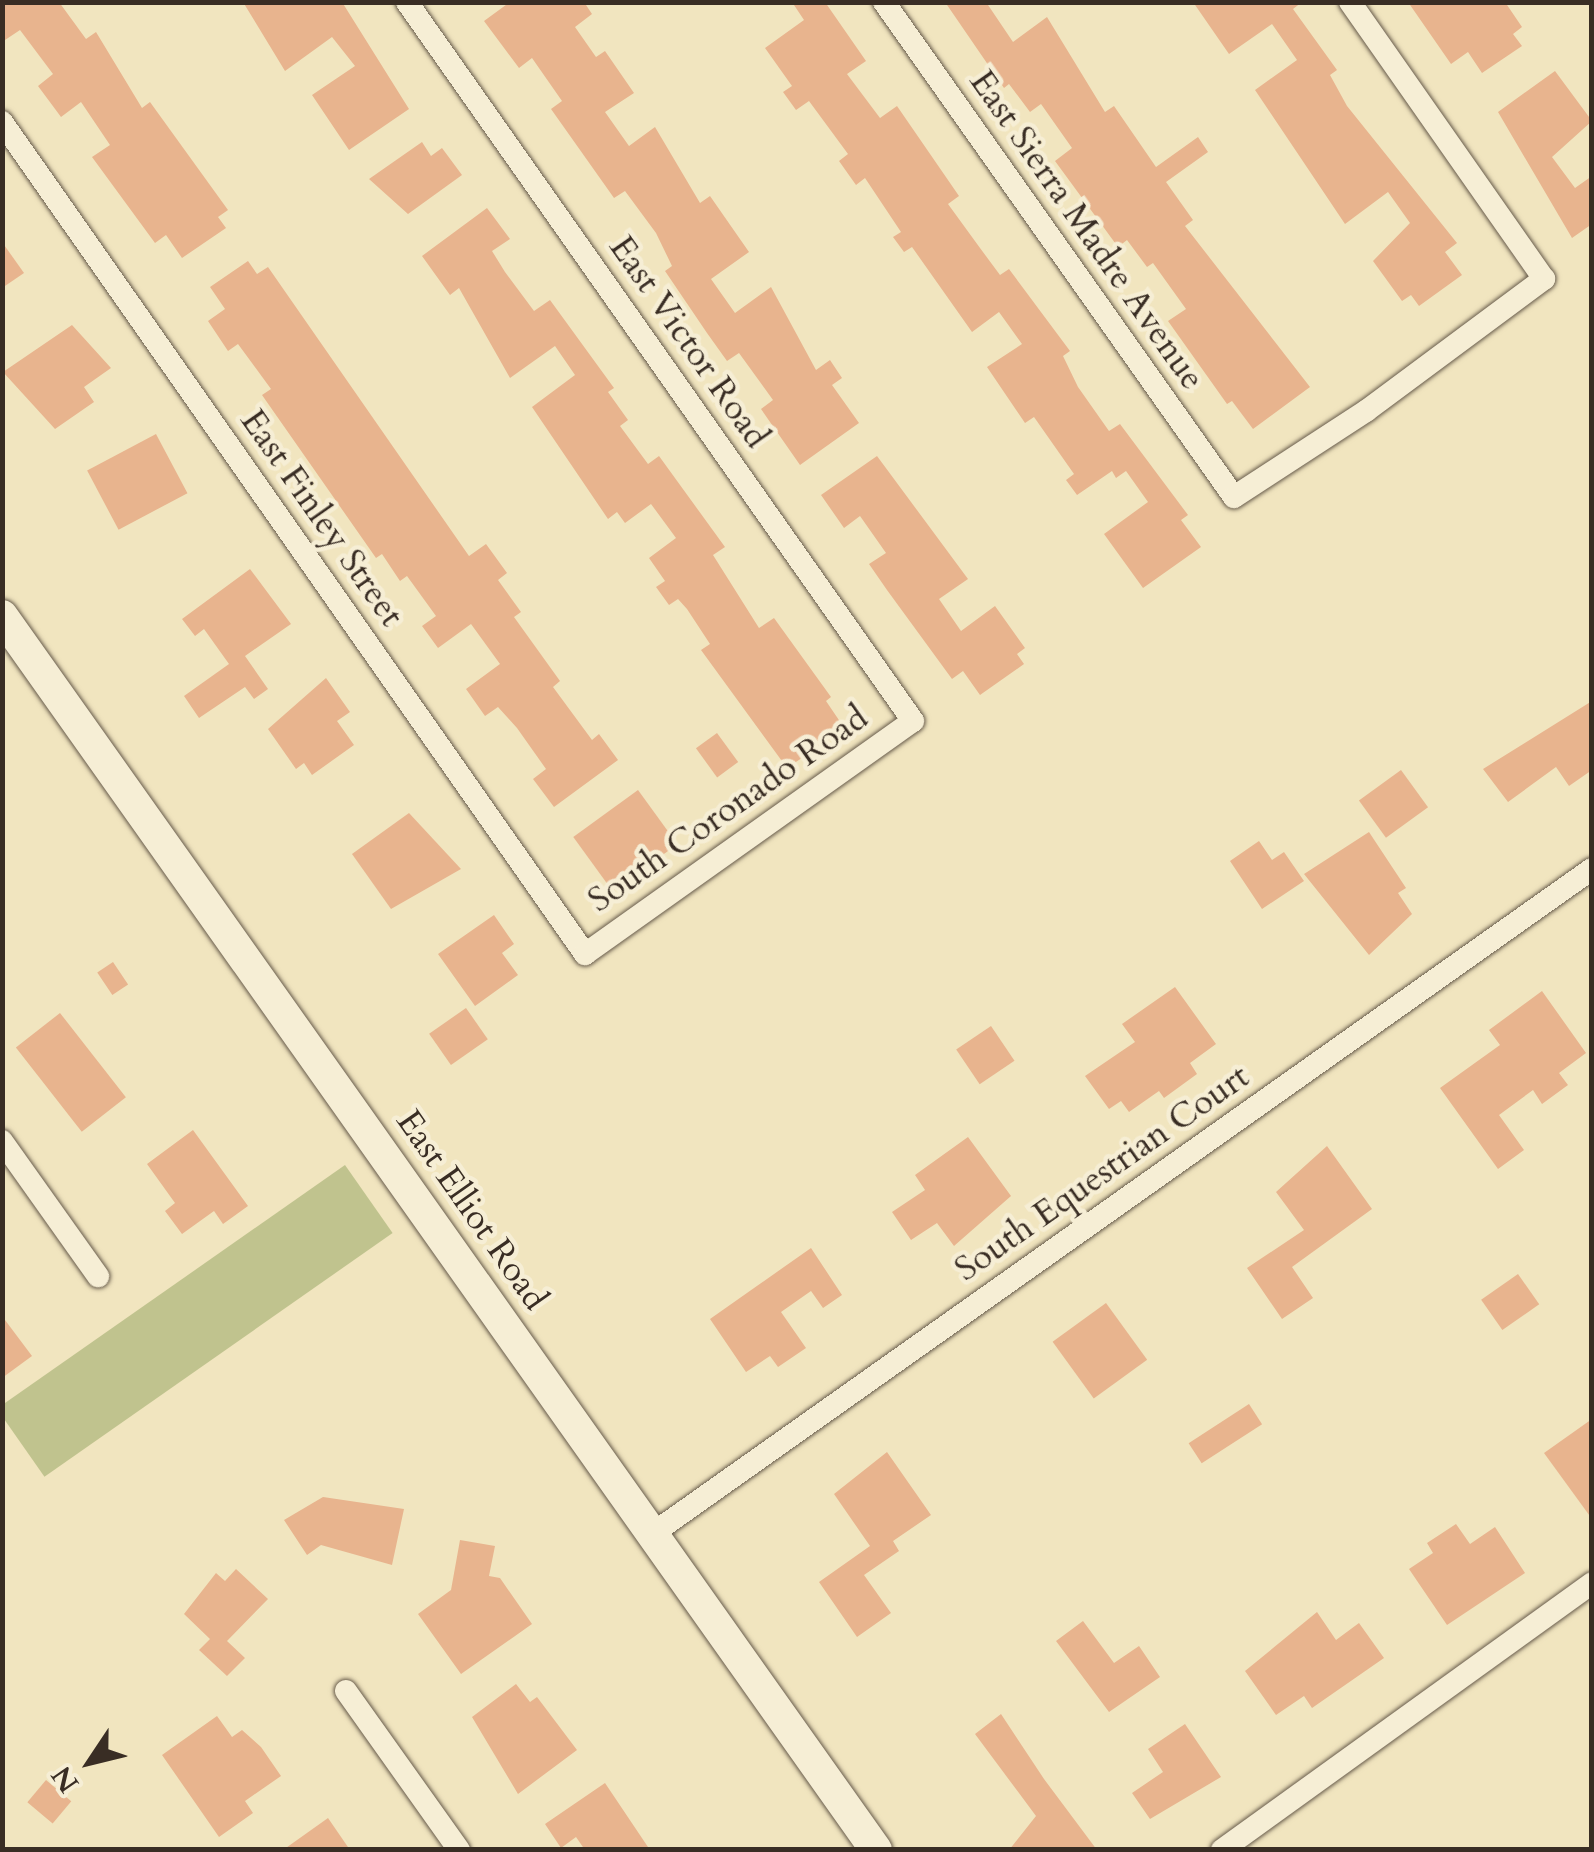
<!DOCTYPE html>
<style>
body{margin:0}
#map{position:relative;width:1594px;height:1852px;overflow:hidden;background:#f1e5bf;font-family:Cardo,serif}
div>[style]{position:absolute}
.green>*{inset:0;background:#c0c38e;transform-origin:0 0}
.building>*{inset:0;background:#e8b48e;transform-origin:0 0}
.roads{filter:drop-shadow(0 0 2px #675b4b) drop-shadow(0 0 2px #675b4b)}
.street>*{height:22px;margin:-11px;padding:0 11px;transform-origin:11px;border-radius:11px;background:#f6eed5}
.secondary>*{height:32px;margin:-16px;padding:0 16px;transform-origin:16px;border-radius:16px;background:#f6eed5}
span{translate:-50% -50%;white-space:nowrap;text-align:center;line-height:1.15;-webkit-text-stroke:9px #f6eed5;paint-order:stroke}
.street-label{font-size:35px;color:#392d24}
.frame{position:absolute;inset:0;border:5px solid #392d24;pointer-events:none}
.north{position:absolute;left:40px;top:1712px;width:100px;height:100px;-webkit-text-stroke:8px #f6eed5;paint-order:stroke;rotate:235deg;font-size:28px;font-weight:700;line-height:40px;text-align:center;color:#392d24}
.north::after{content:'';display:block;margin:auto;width:35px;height:45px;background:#392d24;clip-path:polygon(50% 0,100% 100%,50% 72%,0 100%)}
</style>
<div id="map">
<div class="green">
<div style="left:345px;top:1165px;width:83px;height:425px;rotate:55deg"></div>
</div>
<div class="building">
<div style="clip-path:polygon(2px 2px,59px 2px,86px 39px,96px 32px,142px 108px,150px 102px,228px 210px,218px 217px,226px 228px,182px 258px,166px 235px,155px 243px,92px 157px,110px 145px,81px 102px,61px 117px,38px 86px,53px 74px,20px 30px,2px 42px)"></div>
<div style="clip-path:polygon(243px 2px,342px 2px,409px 109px,349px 150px,312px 95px,355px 66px,332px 37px,285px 71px)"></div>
<div style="clip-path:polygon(510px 2px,584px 2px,592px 14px,575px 27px,596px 57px,605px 51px,634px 93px,605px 112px,629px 146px,655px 127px,700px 203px,710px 196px,749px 252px,711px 279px,735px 313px,771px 287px,816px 370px,830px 360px,842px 378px,832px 385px,859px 423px,800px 465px,761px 409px,773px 400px,739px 353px,727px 361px,707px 333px,665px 271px,672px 266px,656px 233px,625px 191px,614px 198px,551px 109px,562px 101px,532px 58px,519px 68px,484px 21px)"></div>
<div style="clip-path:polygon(792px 2px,825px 2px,866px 61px,847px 74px,880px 118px,897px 106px,959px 196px,948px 204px,980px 248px,1000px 275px,1009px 269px,1070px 351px,1063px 356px,1078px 387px,1109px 431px,1120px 424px,1188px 515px,1181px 520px,1201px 547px,1143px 588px,1104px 534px,1148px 502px,1126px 471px,1116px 478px,1112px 471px,1077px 495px,1066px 480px,1074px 474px,1034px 417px,1025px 423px,987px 367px,1022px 344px,999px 312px,972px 332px,912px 247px,904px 252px,893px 237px,901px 232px,865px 178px,856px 185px,839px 161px,848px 154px,809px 101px,796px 110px,783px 92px,792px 86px,765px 48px,804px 20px)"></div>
<div style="clip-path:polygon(945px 2px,986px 2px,1013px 42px,1047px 17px,1105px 112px,1114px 106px,1156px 167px,1198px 137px,1208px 152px,1166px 182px,1193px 220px,1185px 226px,1310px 387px,1253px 429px,1232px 401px,1227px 404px,1168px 321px,1186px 309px,1153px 263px,1147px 267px,1127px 240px,1118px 247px,1055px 161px,1072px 148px,1041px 104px,1030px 112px,1009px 84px,1004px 88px)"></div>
<div style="clip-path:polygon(1193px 2px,1302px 2px,1293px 9px,1337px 70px,1330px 75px,1347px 106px,1457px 243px,1445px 252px,1462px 275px,1419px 306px,1411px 295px,1402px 301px,1373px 261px,1410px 223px,1388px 192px,1345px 224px,1255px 90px,1297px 60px,1272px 24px,1229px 54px)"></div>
<div style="clip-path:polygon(1408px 2px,1505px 2px,1522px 27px,1513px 34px,1522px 46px,1482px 73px,1468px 52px,1451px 64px)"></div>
<div style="clip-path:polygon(1555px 71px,1592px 121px,1552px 157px,1575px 188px,1592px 176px,1592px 224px,1572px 238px,1498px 112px)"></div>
<div style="clip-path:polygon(422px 142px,431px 156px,442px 148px,462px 175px,408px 214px,369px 179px)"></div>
<div style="clip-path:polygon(487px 208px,510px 239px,492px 251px,505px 272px,534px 311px,550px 300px,614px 388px,608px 392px,628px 420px,620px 426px,648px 464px,659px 456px,725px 547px,713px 555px,759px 628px,774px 618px,831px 697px,826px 701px,845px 729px,787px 768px,701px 650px,710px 644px,687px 609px,678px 599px,669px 605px,656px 587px,665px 581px,649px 558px,676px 538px,651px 504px,625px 523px,617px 512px,608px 519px,532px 407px,575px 375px,555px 346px,510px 378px,459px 288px,450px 295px,422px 256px)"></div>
<div style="clip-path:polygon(2px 242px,24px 273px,2px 288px)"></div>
<div style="clip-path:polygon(248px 261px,257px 274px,268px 267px,469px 556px,486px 544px,507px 573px,498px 580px,521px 612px,514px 617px,560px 681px,553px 687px,592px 740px,599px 734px,618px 760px,554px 807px,533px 779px,546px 769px,517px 728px,498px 707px,485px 716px,466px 689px,500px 664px,471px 624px,438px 648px,422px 626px,436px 616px,407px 576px,400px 581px,382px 554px,376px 558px,262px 395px,271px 389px,238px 344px,228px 351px,208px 321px,225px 309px,210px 287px)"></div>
<div style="clip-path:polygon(72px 325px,111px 368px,84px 387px,94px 402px,55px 429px,3px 372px)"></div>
<div style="left:156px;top:434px;width:67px;height:78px;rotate:62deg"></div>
<div style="clip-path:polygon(877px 456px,968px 579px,939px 599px,961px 631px,995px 606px,1025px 648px,1017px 654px,1024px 664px,980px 695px,963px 671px,952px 679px,887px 590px,869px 564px,886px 553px,860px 516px,844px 528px,821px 495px)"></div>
<div style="clip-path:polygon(250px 569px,291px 624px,245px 656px,268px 689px,254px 699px,245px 687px,199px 718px,184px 696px,229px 664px,204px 629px,195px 636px,182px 619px)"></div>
<div style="clip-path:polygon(326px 678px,350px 712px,337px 721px,354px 745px,312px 775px,304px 763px,296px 769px,268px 729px)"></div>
<div style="clip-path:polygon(1592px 701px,1592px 770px,1569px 786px,1556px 767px,1508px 802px,1483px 769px)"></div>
<div style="left:717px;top:733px;width:36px;height:26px;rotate:54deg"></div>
<div style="left:1401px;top:770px;width:46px;height:52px;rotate:54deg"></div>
<div style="left:638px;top:790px;width:67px;height:80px;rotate:54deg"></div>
<div style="clip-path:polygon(409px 813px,461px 869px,391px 909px,352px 854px)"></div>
<div style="clip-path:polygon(1369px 832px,1406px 888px,1398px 893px,1412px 914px,1369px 955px,1304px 874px)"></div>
<div style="clip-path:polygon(1259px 841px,1272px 860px,1284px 852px,1304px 881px,1262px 909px,1230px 861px)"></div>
<div style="clip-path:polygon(494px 915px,514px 944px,502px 953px,518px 975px,475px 1006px,438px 954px)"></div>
<div style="left:113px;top:962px;width:27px;height:19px;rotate:56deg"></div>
<div style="clip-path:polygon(1175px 987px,1216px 1044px,1190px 1063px,1197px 1074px,1164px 1098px,1159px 1091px,1129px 1112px,1121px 1101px,1109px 1109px,1085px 1076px,1135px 1042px,1122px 1024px)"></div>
<div style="clip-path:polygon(1542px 991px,1586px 1053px,1559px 1073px,1568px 1085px,1542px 1104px,1533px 1090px,1499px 1115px,1524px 1150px,1498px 1169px,1440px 1088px,1500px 1045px,1489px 1030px)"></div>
<div style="left:466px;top:1008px;width:38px;height:45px;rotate:55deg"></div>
<div style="left:60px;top:1013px;width:107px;height:56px;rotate:52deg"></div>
<div style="left:991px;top:1026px;width:42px;height:42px;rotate:56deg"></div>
<div style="clip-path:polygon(193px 1130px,248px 1206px,223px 1224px,214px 1211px,182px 1234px,165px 1211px,175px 1203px,147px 1164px)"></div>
<div style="clip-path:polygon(968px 1137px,1011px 1196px,954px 1246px,937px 1223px,911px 1240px,892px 1212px,925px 1190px,915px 1175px)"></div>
<div style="clip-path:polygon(1327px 1146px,1372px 1209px,1292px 1267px,1313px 1298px,1282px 1319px,1247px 1268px,1304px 1230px,1276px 1192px)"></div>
<div style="clip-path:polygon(811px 1248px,842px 1295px,823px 1308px,811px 1291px,781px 1312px,806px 1348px,778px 1367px,770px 1356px,746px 1372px,710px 1319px)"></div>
<div style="left:1518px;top:1274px;width:37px;height:45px;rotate:55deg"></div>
<div style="left:1106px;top:1303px;width:70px;height:66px;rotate:54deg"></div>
<div style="clip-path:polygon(2px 1316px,32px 1356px,2px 1378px)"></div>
<div style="left:1249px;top:1404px;width:24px;height:72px;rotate:57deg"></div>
<div style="clip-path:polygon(1592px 1419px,1592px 1519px,1544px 1453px)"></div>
<div style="clip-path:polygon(887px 1452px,931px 1515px,893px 1541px,899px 1551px,864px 1575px,891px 1613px,857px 1637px,819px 1582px,870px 1546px,834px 1494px)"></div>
<div style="clip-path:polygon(323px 1497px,404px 1509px,392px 1565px,321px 1545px,307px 1555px,284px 1520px)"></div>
<div style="clip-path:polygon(1456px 1524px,1470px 1544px,1495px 1527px,1525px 1573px,1447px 1625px,1409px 1569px,1433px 1553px,1427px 1543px)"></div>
<div style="clip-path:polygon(460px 1540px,495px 1546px,489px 1576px,500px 1578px,532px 1624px,461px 1674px,418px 1614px,451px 1590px)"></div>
<div style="clip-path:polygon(236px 1569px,268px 1599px,227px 1641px,245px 1658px,227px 1676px,199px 1650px,210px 1639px,184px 1614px,216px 1573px,225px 1581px)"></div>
<div style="clip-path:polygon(1317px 1612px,1336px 1640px,1359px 1623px,1384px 1658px,1312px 1708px,1304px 1696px,1276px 1715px,1245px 1671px)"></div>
<div style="clip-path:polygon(1083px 1621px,1114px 1663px,1139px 1646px,1160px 1677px,1109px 1712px,1056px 1641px)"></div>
<div style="clip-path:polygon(516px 1684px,530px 1702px,537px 1697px,577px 1750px,518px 1794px,472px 1717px)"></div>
<div style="clip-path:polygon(1001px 1714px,1044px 1779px,1097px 1850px,1009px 1850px,1036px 1816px,975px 1734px)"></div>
<div style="clip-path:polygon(217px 1716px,232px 1737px,242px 1730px,261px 1747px,281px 1776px,245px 1801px,253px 1813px,219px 1837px,162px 1755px)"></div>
<div style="clip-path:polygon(1185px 1724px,1221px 1777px,1150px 1819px,1132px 1793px,1163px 1772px,1148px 1749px)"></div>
<div style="left:46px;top:1780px;width:33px;height:29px;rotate:40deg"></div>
<div style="clip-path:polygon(605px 1783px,650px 1850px,585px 1850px,576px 1837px,561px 1848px,545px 1824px)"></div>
<div style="clip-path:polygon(328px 1818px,350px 1850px,283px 1850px)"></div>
</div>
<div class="roads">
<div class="street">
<div style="left:884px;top:2px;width:606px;rotate:54.74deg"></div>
<div style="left:1234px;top:497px;width:158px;rotate:-33.1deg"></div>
<div style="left:1366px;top:411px;width:222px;rotate:-36.6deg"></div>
<div style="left:1544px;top:279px;width:338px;rotate:-125deg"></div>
<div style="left:2px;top:122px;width:1016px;rotate:54.98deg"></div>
<div style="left:585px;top:954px;width:402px;rotate:-35.4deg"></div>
<div style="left:913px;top:721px;width:879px;rotate:-125.14deg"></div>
<div style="left:2px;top:1141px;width:166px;rotate:54.6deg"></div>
<div style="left:652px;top:1534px;width:1151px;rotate:-35.28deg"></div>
<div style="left:346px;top:1691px;width:195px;rotate:54.6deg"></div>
<div style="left:1222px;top:1850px;width:456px;rotate:-35.8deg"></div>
</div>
<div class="secondary">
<div style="left:2px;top:616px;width:1512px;rotate:54.69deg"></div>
</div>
</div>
<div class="street-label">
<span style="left:1087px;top:230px;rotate:55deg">East Sierra Madre Avenue</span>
<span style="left:689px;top:342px;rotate:55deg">East Victor Road</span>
<span style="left:322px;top:518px;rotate:55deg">East Finley Street</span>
<span style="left:728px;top:809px;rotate:-35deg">South Coronado Road</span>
<span style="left:1102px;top:1173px;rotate:-35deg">South Equestrian Court</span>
<span style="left:472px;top:1210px;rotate:55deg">East Elliot Road</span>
</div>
<div class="frame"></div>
<div class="north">N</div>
</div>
